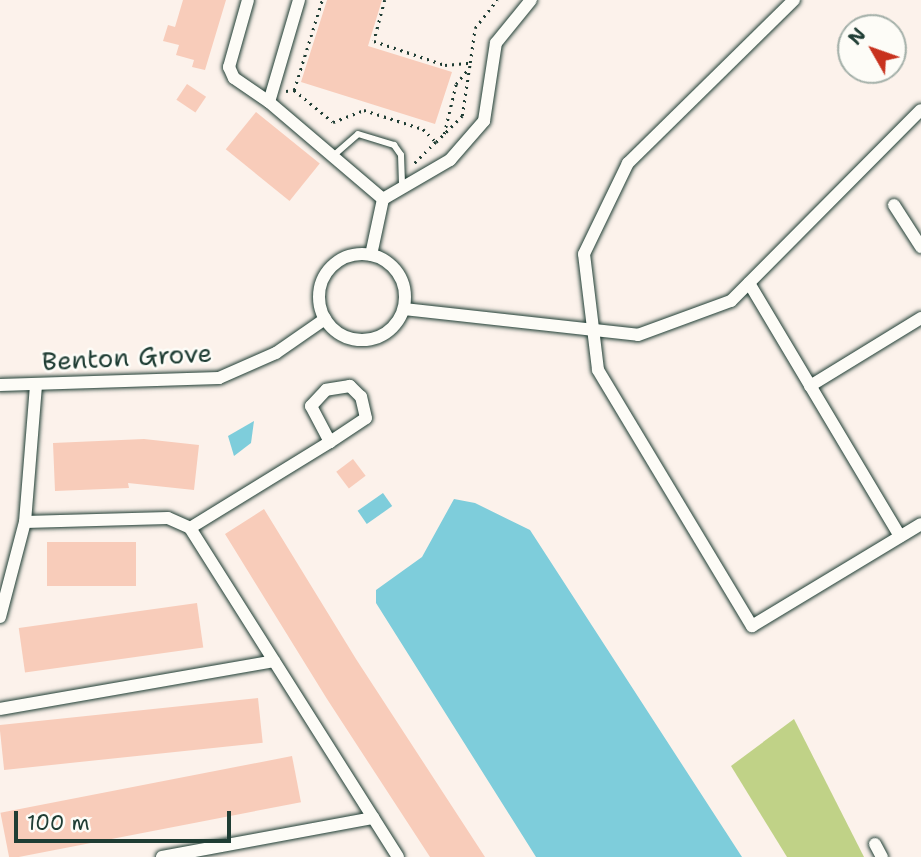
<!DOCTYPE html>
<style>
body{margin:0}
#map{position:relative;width:921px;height:857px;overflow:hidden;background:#fcf2eb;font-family:"Shantell Sans",sans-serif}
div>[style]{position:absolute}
.green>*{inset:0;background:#c0d287}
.water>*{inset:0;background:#7ecddb;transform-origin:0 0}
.building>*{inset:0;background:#f8ccba;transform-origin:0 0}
.path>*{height:2.5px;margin-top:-1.25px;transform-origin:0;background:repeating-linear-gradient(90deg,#1f3d34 0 2px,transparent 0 7px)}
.roads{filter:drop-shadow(0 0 2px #1f3d34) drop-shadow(0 0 2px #1f3d34)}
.lane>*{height:6px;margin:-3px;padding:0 3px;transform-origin:3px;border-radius:3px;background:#fdfcf7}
.street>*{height:12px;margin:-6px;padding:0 6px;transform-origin:6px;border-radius:6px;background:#fdfcf7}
.street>.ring{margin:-6px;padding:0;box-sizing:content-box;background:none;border:12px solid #fdfcf7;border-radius:50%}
span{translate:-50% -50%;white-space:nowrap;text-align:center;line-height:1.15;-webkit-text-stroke:5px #fdfcf7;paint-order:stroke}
.street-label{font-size:26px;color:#1f3d34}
.north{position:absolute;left:837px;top:14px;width:70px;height:70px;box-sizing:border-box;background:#fdfcf7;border:2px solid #a4b0a9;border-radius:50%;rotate:310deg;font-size:19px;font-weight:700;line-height:28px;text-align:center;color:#1f3d34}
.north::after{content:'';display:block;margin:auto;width:24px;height:32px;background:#c8321e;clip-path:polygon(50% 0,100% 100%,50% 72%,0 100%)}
.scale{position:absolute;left:14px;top:811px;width:217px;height:32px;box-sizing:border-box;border:4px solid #1f3d34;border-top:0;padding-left:9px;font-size:21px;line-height:24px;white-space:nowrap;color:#1f3d34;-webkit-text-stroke:5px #fdfcf7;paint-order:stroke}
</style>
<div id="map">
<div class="green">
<div style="clip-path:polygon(794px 719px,864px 857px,787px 857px,731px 766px)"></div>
</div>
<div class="water">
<div style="clip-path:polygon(254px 421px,251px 443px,234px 456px,228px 436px)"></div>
<div style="left:383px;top:493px;width:16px;height:31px;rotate:55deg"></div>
<div style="clip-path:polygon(454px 499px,475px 503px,530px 530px,742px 857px,536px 857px,376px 603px,376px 590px,422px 557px)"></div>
</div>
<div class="building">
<div style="clip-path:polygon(183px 0,226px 0,205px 70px,192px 67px,194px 60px,176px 55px,179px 45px,163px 41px,168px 25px,175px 27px)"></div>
<div style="clip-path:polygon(327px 0,382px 0,368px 46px,452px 72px,435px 124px,301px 82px)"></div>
<div style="left:187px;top:84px;width:23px;height:19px;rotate:34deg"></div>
<div style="left:256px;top:112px;width:82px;height:48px;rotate:39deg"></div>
<div style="clip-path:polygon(144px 439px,199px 445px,194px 490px,128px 483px,129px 488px,55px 491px,53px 443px)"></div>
<div style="left:353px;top:459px;width:21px;height:21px;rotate:53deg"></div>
<div style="clip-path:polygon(264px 509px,356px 659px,485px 857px,430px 857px,327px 699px,225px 534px)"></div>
<div style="left:47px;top:542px;width:89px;height:44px"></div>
<div style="left:197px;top:603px;width:45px;height:180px;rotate:82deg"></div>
<div style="left:258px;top:698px;width:45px;height:260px;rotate:84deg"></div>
<div style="left:292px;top:756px;width:47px;height:297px;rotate:79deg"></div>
</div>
<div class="path">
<div style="left:385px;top:0;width:42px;rotate:105deg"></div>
<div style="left:374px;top:41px;width:75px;rotate:18.7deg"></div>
<div style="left:445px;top:65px;width:25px;rotate:-5deg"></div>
<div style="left:470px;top:63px;width:35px;rotate:-82deg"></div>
<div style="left:475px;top:28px;width:36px;rotate:-52deg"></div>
<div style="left:294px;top:90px;width:50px;rotate:39.4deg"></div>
<div style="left:333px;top:122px;width:33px;rotate:-21deg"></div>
<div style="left:364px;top:110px;width:62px;rotate:17.9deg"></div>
<div style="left:423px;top:129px;width:18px;rotate:45deg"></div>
<div style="left:436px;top:142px;width:31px;rotate:135deg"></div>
<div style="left:286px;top:91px;width:8px;rotate:-7deg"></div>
<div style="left:294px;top:90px;width:94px;rotate:-72.7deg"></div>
<div style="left:444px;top:134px;width:51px;rotate:-76.5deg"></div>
<div style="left:456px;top:84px;width:21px;rotate:-51deg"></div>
<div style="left:436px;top:142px;width:37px;rotate:-45deg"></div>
<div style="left:462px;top:116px;width:54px;rotate:-81.4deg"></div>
</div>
<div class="roads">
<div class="lane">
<div style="left:333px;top:156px;width:33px;rotate:-41deg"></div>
<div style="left:358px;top:134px;width:38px;rotate:17deg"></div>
<div style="left:394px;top:145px;width:12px;rotate:55deg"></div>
<div style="left:401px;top:155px;width:33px;rotate:88deg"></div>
</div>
<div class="street">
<div style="left:248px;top:0;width:70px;rotate:105.8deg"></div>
<div style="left:229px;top:67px;width:12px;rotate:66deg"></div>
<div style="left:234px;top:78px;width:42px;rotate:34.4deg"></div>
<div style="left:269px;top:102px;width:150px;rotate:40.4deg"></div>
<div style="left:794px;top:0;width:233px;rotate:135.5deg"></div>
<div style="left:628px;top:163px;width:101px;rotate:115.8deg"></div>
<div style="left:584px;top:254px;width:117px;rotate:83.1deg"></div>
<div style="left:598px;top:370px;width:299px;rotate:59deg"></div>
<div style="left:752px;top:626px;width:197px;rotate:-31.1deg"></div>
<div style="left:269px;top:102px;width:106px;rotate:-73.6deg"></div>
<div style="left:894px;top:205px;width:50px;rotate:57.3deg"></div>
<div class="ring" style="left:319px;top:254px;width:74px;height:74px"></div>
<div style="left:371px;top:255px;width:57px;rotate:-77.9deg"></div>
<div style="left:383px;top:199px;width:78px;rotate:-30.2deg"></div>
<div style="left:450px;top:160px;width:52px;rotate:-48.9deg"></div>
<div style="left:484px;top:121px;width:79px;rotate:-81.3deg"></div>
<div style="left:496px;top:43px;width:55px;rotate:-50.9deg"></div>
<div style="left:749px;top:283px;width:295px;rotate:59.2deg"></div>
<div style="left:404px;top:309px;width:235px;rotate:6.3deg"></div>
<div style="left:638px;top:335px;width:99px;rotate:-20.1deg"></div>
<div style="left:731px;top:301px;width:269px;rotate:-45.2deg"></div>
<div style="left:0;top:385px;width:219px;rotate:-1.8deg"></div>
<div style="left:219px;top:378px;width:62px;rotate:-23.7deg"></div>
<div style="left:276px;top:353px;width:60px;rotate:-34.8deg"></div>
<div style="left:810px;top:386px;width:130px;rotate:-31.5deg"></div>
<div style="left:25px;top:522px;width:143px;rotate:-1.6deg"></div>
<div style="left:168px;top:518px;width:24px;rotate:24deg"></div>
<div style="left:190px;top:528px;width:389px;rotate:57.7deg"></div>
<div style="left:190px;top:528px;width:164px;rotate:-31.6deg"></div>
<div style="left:330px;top:442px;width:43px;rotate:-33.7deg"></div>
<div style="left:366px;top:418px;width:22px;rotate:-103deg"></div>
<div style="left:361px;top:397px;width:16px;rotate:-135deg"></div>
<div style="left:350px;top:386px;width:24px;rotate:171deg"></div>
<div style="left:326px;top:390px;width:22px;rotate:133deg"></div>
<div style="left:311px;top:406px;width:41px;rotate:62.2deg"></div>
<div style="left:0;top:617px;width:98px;rotate:-75.3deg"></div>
<div style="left:25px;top:522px;width:138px;rotate:-85.4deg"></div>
<div style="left:0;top:709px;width:278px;rotate:-9.9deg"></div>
<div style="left:875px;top:844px;width:15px;rotate:62deg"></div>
<div style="left:162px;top:857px;width:215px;rotate:-10.5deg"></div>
</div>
</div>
<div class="street-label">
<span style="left:127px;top:357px;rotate:-3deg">Benton Grove</span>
</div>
<div class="north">N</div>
<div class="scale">100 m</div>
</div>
